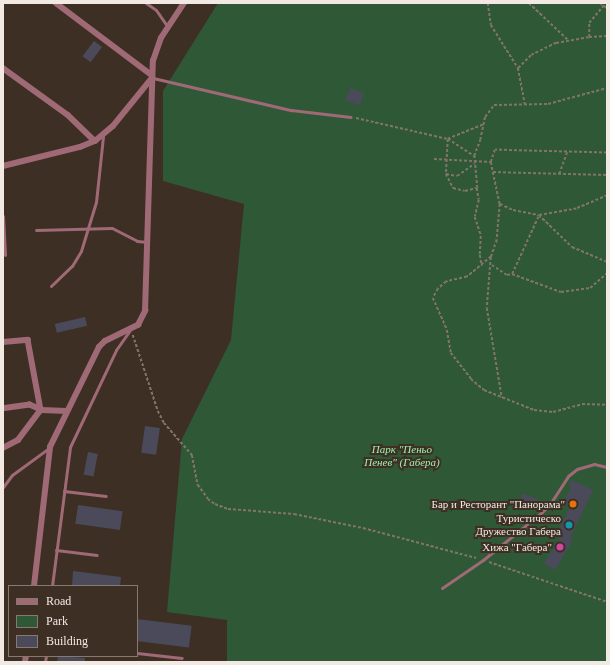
<!DOCTYPE html>
<meta charset="utf-8">
<style>
body{margin:0}
#map{position:relative;width:610px;height:665px;overflow:hidden;background:#3d2f24;font-family:"Times New Roman",serif}
div>[style]{position:absolute}
.green>*{inset:0;background:#2f5837}
.building>*{inset:0;background:#4b4a5b;transform-origin:0 0}
.path>*{height:1.5px;margin-top:-0.75px;transform-origin:0;background:repeating-linear-gradient(90deg,#80746b 0 3px,transparent 0 5px)}
.service>*{height:3px;margin:-1.5px;padding:0 1.5px;transform-origin:1.5px;border-radius:1.5px;background:#9f6976}
.minor>*{height:5.5px;margin:-2.75px;padding:0 2.75px;transform-origin:2.75px;border-radius:2.75px;background:#9f6976}
.dots>*{width:11px;height:11px;translate:-50% -50%;box-sizing:border-box;border:2px solid #3d2f24;border-radius:50%}
span{translate:-50% -50%;white-space:nowrap;text-align:center;line-height:1.15;-webkit-text-stroke:4px #3d2f24;paint-order:stroke}
.park-label{font-size:11px;color:#9cf3ac;font-style:italic}
.poi-label{font-size:11px;color:#f2e9e2}
.right{translate:-100% -50%;text-align:right}
.frame{position:absolute;inset:0;border:4px solid #f2e9e2;pointer-events:none}
.legend{position:absolute;left:8px;top:585px;width:130px;height:72px;box-sizing:border-box;background:#3d2f24;border:1px solid #857970;margin:0;padding:5px 7px;list-style:none;font-size:12px;color:#f2e9e2}
.legend li{display:flex;align-items:center;gap:8px;height:20px}
.legend b{width:20px;border:1px solid #857970}
</style>
<div id="map">
<div class="green">
<div style="clip-path:polygon(218px 3px,607px 3px,607px 662px,227px 662px,227px 620px,167px 612px,182px 439px,231px 340px,244px 204px,163px 181px,163px 91px)"></div>
</div>
<div class="building">
<div style="left:94px;top:41px;width:10px;height:19px;rotate:37deg"></div>
<div style="left:350px;top:88px;width:15px;height:13px;rotate:20deg"></div>
<div style="left:85px;top:317px;width:9px;height:31px;rotate:77deg"></div>
<div style="left:145px;top:426px;width:15px;height:27px;rotate:8deg"></div>
<div style="left:88px;top:452px;width:10px;height:23px;rotate:11deg"></div>
<div style="clip-path:polygon(571px 480px,593px 490px,570px 538px,573px 540px,555px 570px,544px 563px,562px 535px,557px 533px,570px 507px,563px 504px,571px 487px,569px 485px)"></div>
<div style="left:523px;top:493px;width:17px;height:11px;rotate:24deg"></div>
<div style="left:78px;top:505px;width:45px;height:19px;rotate:8deg"></div>
<div style="clip-path:polygon(73px 571px,121px 577px,120px 586px,72px 586px)"></div>
<div style="left:137px;top:619px;width:55px;height:22px;rotate:7deg"></div>
<div style="clip-path:polygon(58px 656px,85px 658px,85px 662px,57px 662px)"></div>
</div>
<div class="path">
<div style="left:488px;top:3px;width:22px;rotate:82deg"></div>
<div style="left:491px;top:25px;width:51px;rotate:57.9deg"></div>
<div style="left:518px;top:68px;width:37px;rotate:79deg"></div>
<div style="left:529px;top:3px;width:55px;rotate:43.5deg"></div>
<div style="left:600px;top:3px;width:9px;rotate:36deg"></div>
<div style="left:589px;top:37px;width:14px;rotate:-90deg"></div>
<div style="left:589px;top:23px;width:26px;rotate:-50deg"></div>
<div style="left:518px;top:68px;width:18px;rotate:-45deg"></div>
<div style="left:531px;top:55px;width:28px;rotate:-26deg"></div>
<div style="left:556px;top:43px;width:34px;rotate:-10deg"></div>
<div style="left:589px;top:37px;width:18px;rotate:-3deg"></div>
<div style="left:356px;top:118px;width:94px;rotate:12.9deg"></div>
<div style="left:448px;top:139px;width:31px;rotate:33deg"></div>
<div style="left:483px;top:125px;width:38px;rotate:158deg"></div>
<div style="left:448px;top:139px;width:35px;rotate:93deg"></div>
<div style="left:446px;top:174px;width:16px;rotate:63deg"></div>
<div style="left:453px;top:188px;width:12px;rotate:14deg"></div>
<div style="left:465px;top:191px;width:12px;rotate:-14deg"></div>
<div style="left:477px;top:188px;width:32px;rotate:-95deg"></div>
<div style="left:474px;top:156px;width:17px;rotate:-69deg"></div>
<div style="left:480px;top:140px;width:24px;rotate:-78deg"></div>
<div style="left:485px;top:117px;width:15px;rotate:-53deg"></div>
<div style="left:494px;top:105px;width:54px;rotate:-1.1deg"></div>
<div style="left:548px;top:104px;width:61px;rotate:-15.2deg"></div>
<div style="left:607px;top:153px;width:112px;rotate:-178.5deg"></div>
<div style="left:495px;top:150px;width:13px;rotate:108deg"></div>
<div style="left:491px;top:162px;width:10px;rotate:79deg"></div>
<div style="left:493px;top:172px;width:114px;rotate:1.5deg"></div>
<div style="left:434px;top:159px;width:57px;rotate:3deg"></div>
<div style="left:493px;top:172px;width:33px;rotate:78deg"></div>
<div style="left:500px;top:204px;width:14px;rotate:25deg"></div>
<div style="left:513px;top:210px;width:26px;rotate:11deg"></div>
<div style="left:539px;top:215px;width:46px;rotate:44.1deg"></div>
<div style="left:572px;top:247px;width:38px;rotate:23deg"></div>
<div style="left:446px;top:174px;width:11px;rotate:10deg"></div>
<div style="left:457px;top:176px;width:21px;rotate:-35deg"></div>
<div style="left:559px;top:174px;width:23px;rotate:-70deg"></div>
<div style="left:477px;top:188px;width:12px;rotate:81deg"></div>
<div style="left:479px;top:200px;width:17px;rotate:103deg"></div>
<div style="left:475px;top:217px;width:20px;rotate:72deg"></div>
<div style="left:481px;top:236px;width:19px;rotate:93deg"></div>
<div style="left:480px;top:255px;width:11px;rotate:80deg"></div>
<div style="left:500px;top:204px;width:36px;rotate:95deg"></div>
<div style="left:497px;top:240px;width:18px;rotate:109deg"></div>
<div style="left:491px;top:257px;width:31px;rotate:140deg"></div>
<div style="left:467px;top:277px;width:22px;rotate:167deg"></div>
<div style="left:446px;top:282px;width:11px;rotate:139deg"></div>
<div style="left:438px;top:289px;width:10px;rotate:119deg"></div>
<div style="left:433px;top:298px;width:35px;rotate:66deg"></div>
<div style="left:447px;top:330px;width:23px;rotate:80deg"></div>
<div style="left:451px;top:353px;width:33px;rotate:52deg"></div>
<div style="left:471px;top:379px;width:17px;rotate:40deg"></div>
<div style="left:484px;top:390px;width:54px;rotate:21.8deg"></div>
<div style="left:534px;top:410px;width:19px;rotate:6deg"></div>
<div style="left:553px;top:412px;width:30px;rotate:-15deg"></div>
<div style="left:582px;top:404px;width:25px;rotate:2deg"></div>
<div style="left:491px;top:257px;width:51px;rotate:94.5deg"></div>
<div style="left:487px;top:308px;width:91px;rotate:80.5deg"></div>
<div style="left:492px;top:265px;width:18px;rotate:34deg"></div>
<div style="left:507px;top:275px;width:5px;rotate:-11deg"></div>
<div style="left:512px;top:274px;width:65px;rotate:-65.4deg"></div>
<div style="left:539px;top:215px;width:39px;rotate:-10deg"></div>
<div style="left:577px;top:208px;width:33px;rotate:-23deg"></div>
<div style="left:512px;top:274px;width:52px;rotate:20.2deg"></div>
<div style="left:561px;top:292px;width:29px;rotate:-8deg"></div>
<div style="left:590px;top:288px;width:23px;rotate:-41deg"></div>
<div style="left:133px;top:335px;width:80px;rotate:71.8deg"></div>
<div style="left:158px;top:411px;width:13px;rotate:63deg"></div>
<div style="left:164px;top:423px;width:43px;rotate:48.8deg"></div>
<div style="left:192px;top:455px;width:31px;rotate:79deg"></div>
<div style="left:198px;top:485px;width:17px;rotate:54deg"></div>
<div style="left:208px;top:499px;width:9px;rotate:36deg"></div>
<div style="left:215px;top:504px;width:14px;rotate:21deg"></div>
<div style="left:228px;top:509px;width:66px;rotate:4.3deg"></div>
<div style="left:294px;top:514px;width:70px;rotate:11.5deg"></div>
<div style="left:363px;top:528px;width:117px;rotate:14.9deg"></div>
<div style="left:489px;top:562px;width:125px;rotate:18.7deg"></div>
</div>
<div class="service">
<div style="left:146px;top:3px;width:12px;rotate:35deg"></div>
<div style="left:156px;top:10px;width:19px;rotate:55deg"></div>
<div style="left:153px;top:78px;width:142px;rotate:13.1deg"></div>
<div style="left:291px;top:110px;width:60px;rotate:6.7deg"></div>
<div style="left:3px;top:216px;width:39px;rotate:87deg"></div>
<div style="left:36px;top:230px;width:76px;rotate:-1.5deg"></div>
<div style="left:112px;top:228px;width:28px;rotate:27deg"></div>
<div style="left:137px;top:241px;width:11px;rotate:5deg"></div>
<div style="left:51px;top:286px;width:29px;rotate:-44deg"></div>
<div style="left:72px;top:266px;width:17px;rotate:-59deg"></div>
<div style="left:81px;top:251px;width:51px;rotate:-73deg"></div>
<div style="left:96px;top:202px;width:66px;rotate:-83.9deg"></div>
<div style="left:3px;top:487px;width:15px;rotate:-53deg"></div>
<div style="left:12px;top:475px;width:46px;rotate:-36.1deg"></div>
<div style="left:64px;top:491px;width:42px;rotate:6.8deg"></div>
<div style="left:56px;top:550px;width:41px;rotate:7deg"></div>
<div style="left:52px;top:586px;width:140px;rotate:-82.6deg"></div>
<div style="left:70px;top:447px;width:107px;rotate:-64.6deg"></div>
<div style="left:116px;top:350px;width:24px;rotate:-55deg"></div>
<div style="left:442px;top:588px;width:50px;rotate:-34.3deg"></div>
<div style="left:483px;top:560px;width:76px;rotate:-39.1deg"></div>
<div style="left:542px;top:512px;width:11px;rotate:-45deg"></div>
<div style="left:550px;top:504px;width:33px;rotate:-57deg"></div>
<div style="left:568px;top:476px;width:11px;rotate:-38deg"></div>
<div style="left:577px;top:469px;width:18px;rotate:-16deg"></div>
<div style="left:594px;top:464px;width:13px;rotate:13deg"></div>
<div style="left:137px;top:653px;width:45px;rotate:6.3deg"></div>
<div style="left:45px;top:662px;width:6px;rotate:-81deg"></div>
</div>
<div class="minor">
<div style="left:56px;top:3px;width:120px;rotate:36.9deg"></div>
<div style="left:3px;top:68px;width:80px;rotate:35.9deg"></div>
<div style="left:68px;top:115px;width:37px;rotate:44deg"></div>
<div style="left:3px;top:166px;width:79px;rotate:-13.9deg"></div>
<div style="left:80px;top:147px;width:16px;rotate:-22deg"></div>
<div style="left:95px;top:141px;width:23px;rotate:-40deg"></div>
<div style="left:113px;top:126px;width:62px;rotate:-50.9deg"></div>
<div style="left:3px;top:342px;width:25px;rotate:-5deg"></div>
<div style="left:28px;top:340px;width:71px;rotate:79.5deg"></div>
<div style="left:41px;top:410px;width:12px;rotate:-156deg"></div>
<div style="left:30px;top:405px;width:27px;rotate:172deg"></div>
<div style="left:3px;top:448px;width:17px;rotate:-28deg"></div>
<div style="left:18px;top:440px;width:38px;rotate:-53deg"></div>
<div style="left:41px;top:410px;width:26px;rotate:2deg"></div>
<div style="left:34px;top:586px;width:140px;rotate:-83.4deg"></div>
<div style="left:50px;top:447px;width:111px;rotate:-63.9deg"></div>
<div style="left:99px;top:347px;width:8px;rotate:-45deg"></div>
<div style="left:105px;top:341px;width:37px;rotate:-26deg"></div>
<div style="left:138px;top:325px;width:16px;rotate:-63deg"></div>
<div style="left:145px;top:311px;width:250px;rotate:-88.2deg"></div>
<div style="left:153px;top:61px;width:24px;rotate:-71deg"></div>
<div style="left:161px;top:38px;width:42px;rotate:-56.7deg"></div>
<div style="left:25px;top:662px;width:6px;rotate:-81deg"></div>
</div>
<div class="dots">
<div style="left:573px;top:504px;background:#e8710a"></div>
<div style="left:569px;top:525px;background:#0f9aa8"></div>
<div style="left:560px;top:547px;background:#d1479c"></div>
</div>
<div class="park-label">
<span style="left:402px;top:456px">Парк "Пеньо<br>Пенев" (Габера)</span>
</div>
<div class="poi-label">
<span class="right" style="left:565px;top:504px">Бар и Ресторант "Панорама"</span>
<span class="right" style="left:561px;top:525px">Туристическо<br>Дружество Габера</span>
<span class="right" style="left:552px;top:547px">Хижа "Габера"</span>
</div>
<div class="frame"></div>
<ul class="legend">
<li><b style="height:5px;background:#9f6976"></b>Road</li>
<li><b style="height:11px;background:#2f5837"></b>Park</li>
<li><b style="height:11px;background:#4b4a5b"></b>Building</li>
</ul>
</div>
